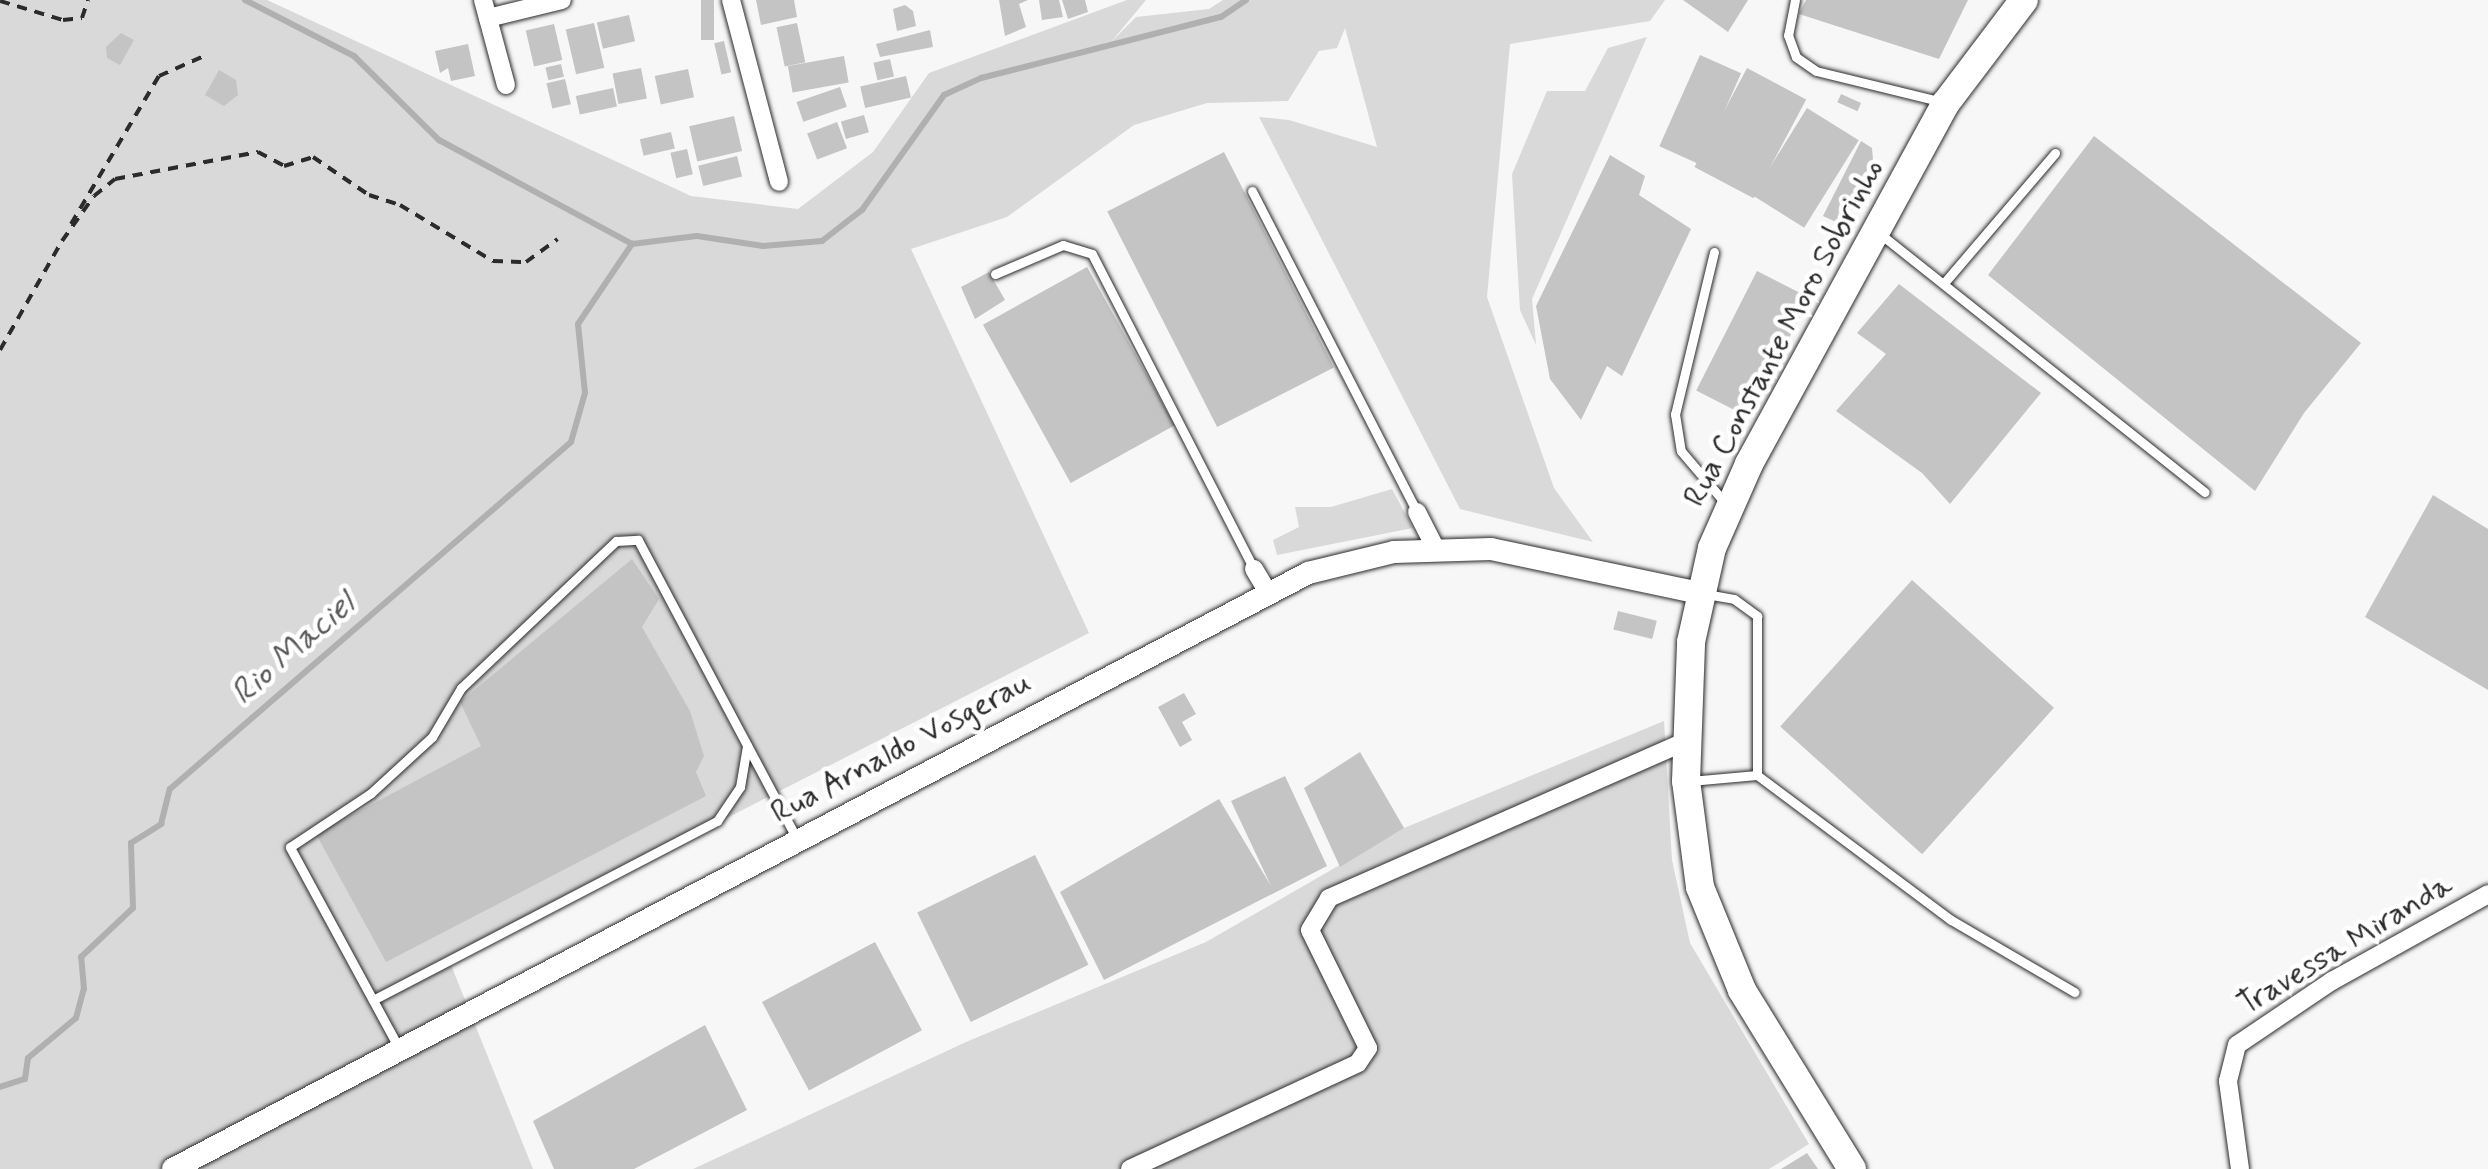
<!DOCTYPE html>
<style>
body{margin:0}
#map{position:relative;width:2488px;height:1169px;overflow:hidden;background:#f7f7f7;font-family:Mynerve,sans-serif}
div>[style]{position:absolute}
.green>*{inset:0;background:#d9d9d9}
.stream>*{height:6px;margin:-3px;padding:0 3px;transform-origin:3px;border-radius:3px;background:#b0b0b0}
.building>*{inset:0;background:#c4c4c4;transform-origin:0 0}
.path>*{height:4px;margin-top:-2px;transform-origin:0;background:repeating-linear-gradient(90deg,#2b2b2b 0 10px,transparent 0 18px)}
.roads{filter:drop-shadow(0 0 2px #2b2b2b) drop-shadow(0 0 2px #2b2b2b)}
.service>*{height:9px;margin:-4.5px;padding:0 4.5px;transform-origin:4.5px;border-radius:4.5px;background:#fff}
.minor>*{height:18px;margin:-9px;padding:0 9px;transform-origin:9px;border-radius:9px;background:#fff}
.tertiary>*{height:22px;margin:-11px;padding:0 11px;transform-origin:11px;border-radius:11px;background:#fff}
.secondary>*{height:28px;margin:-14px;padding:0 14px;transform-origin:14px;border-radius:14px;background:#fff}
span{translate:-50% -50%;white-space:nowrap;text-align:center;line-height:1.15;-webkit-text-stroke:9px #fff;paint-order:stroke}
.street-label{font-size:32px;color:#2b2b2b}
.water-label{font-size:35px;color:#5a5a5a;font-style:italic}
</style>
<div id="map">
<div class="green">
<div style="clip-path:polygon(0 0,267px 0,691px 196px,798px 209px,873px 152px,929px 73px,1127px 0,1146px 0,1111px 42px,1136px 17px,1209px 9px,1223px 0,1665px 0,1650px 21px,1510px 44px,1487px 297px,1554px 488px,1593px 542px,1460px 509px,1259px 117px,1289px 120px,1377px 147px,1345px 28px,1337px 48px,1319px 51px,1288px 101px,1207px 103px,1134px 125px,1007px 217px,911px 249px,1089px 633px,449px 960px,533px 1169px,0 1169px)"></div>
<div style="clip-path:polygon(1647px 37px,1532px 299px,1536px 345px,1520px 310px,1512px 174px,1547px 91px,1585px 91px,1608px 48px)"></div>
<div style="clip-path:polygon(1392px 489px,1413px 528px,1277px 555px,1273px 540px,1299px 527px,1295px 507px,1331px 507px)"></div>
<div style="clip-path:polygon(1664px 721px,1672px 860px,1690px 943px,1809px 1144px,1769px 1169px,693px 1169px,966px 1042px,1206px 942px,1404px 828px)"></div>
</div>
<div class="stream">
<div style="left:245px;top:0;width:123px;rotate:27.2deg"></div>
<div style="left:354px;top:56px;width:120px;rotate:44.7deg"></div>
<div style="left:439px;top:140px;width:219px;rotate:28.3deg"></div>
<div style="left:632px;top:244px;width:65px;rotate:-7deg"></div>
<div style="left:697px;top:236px;width:67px;rotate:8.6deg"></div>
<div style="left:763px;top:246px;width:59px;rotate:-4.8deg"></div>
<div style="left:822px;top:241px;width:51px;rotate:-37.8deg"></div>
<div style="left:862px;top:210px;width:141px;rotate:-54.5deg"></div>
<div style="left:944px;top:95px;width:41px;rotate:-24.7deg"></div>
<div style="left:981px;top:78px;width:248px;rotate:-14.3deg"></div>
<div style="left:1221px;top:17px;width:30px;rotate:-34deg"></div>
<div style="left:0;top:1087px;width:26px;rotate:-18deg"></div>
<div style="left:25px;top:1079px;width:21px;rotate:-82deg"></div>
<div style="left:28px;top:1058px;width:62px;rotate:-39.8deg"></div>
<div style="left:76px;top:1018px;width:30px;rotate:-75deg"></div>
<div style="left:84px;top:989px;width:32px;rotate:-95deg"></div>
<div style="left:81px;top:957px;width:71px;rotate:-43.3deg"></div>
<div style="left:133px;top:908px;width:65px;rotate:-91.8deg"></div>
<div style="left:131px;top:843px;width:36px;rotate:-32deg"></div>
<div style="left:161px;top:824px;width:36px;rotate:-76deg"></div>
<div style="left:170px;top:789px;width:530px;rotate:-40.87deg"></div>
<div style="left:571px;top:442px;width:51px;rotate:-74.1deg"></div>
<div style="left:585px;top:393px;width:69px;rotate:-95.8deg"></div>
<div style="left:578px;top:324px;width:97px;rotate:-56deg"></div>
</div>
<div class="building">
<div style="left:701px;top:0;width:13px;height:40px"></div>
<div style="clip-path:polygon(756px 0,794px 0,797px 17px,761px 25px)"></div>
<div style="clip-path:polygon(999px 0,1028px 0,1019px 4px,1026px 27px,1005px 36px)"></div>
<div style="clip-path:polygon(1039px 0,1059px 0,1063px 17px,1042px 20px)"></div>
<div style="clip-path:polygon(1062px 0,1085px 0,1088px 12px,1068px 19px)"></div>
<div style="clip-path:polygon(1683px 0,1748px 0,1728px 32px)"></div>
<div style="clip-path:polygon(1806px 0,1968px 0,1939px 59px,1799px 14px)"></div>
<div style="clip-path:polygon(905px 5px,913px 11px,916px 26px,897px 31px,893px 9px)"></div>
<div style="left:629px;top:15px;width:27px;height:33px;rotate:77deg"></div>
<div style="left:594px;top:23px;width:46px;height:29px;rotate:77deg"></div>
<div style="left:797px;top:23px;width:40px;height:21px;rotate:78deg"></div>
<div style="left:554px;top:24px;width:37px;height:29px;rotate:77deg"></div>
<div style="clip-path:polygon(930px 30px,933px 47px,880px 57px,876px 44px)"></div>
<div style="clip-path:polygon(121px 33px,134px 40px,120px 65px,107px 58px,106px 47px)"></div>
<div style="left:724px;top:41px;width:32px;height:10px;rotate:77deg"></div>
<div style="clip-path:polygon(468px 44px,475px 76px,451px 81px,448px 68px,440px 73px,435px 51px)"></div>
<div style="left:1700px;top:55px;width:45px;height:100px;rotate:24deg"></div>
<div style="left:844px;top:56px;width:27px;height:57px;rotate:80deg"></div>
<div style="left:890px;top:59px;width:18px;height:17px;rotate:77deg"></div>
<div style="left:561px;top:64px;width:13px;height:16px;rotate:77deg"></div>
<div style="left:641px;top:68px;width:31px;height:29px;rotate:79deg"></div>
<div style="left:1747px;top:68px;width:67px;height:112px;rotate:28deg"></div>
<div style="left:688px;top:69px;width:29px;height:34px;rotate:78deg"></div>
<div style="clip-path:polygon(219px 70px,236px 80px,238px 95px,224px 106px,205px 95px)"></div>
<div style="left:906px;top:76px;width:22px;height:47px;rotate:77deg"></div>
<div style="left:565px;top:79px;width:26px;height:19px;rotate:77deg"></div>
<div style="left:840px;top:87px;width:21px;height:46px;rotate:71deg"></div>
<div style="left:613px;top:88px;width:19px;height:38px;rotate:78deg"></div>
<div style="left:1841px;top:94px;width:22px;height:9px;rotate:24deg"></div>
<div style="left:1807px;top:108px;width:61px;height:103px;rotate:32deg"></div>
<div style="left:864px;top:115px;width:18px;height:24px;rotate:74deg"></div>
<div style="left:734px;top:116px;width:36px;height:46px;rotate:77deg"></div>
<div style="left:837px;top:122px;width:28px;height:32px;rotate:69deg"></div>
<div style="left:671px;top:132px;width:17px;height:32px;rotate:77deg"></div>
<div style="clip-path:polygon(2094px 136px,2361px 343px,2304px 413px,2255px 491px,1988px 275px)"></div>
<div style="clip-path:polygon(1861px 141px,1872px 148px,1873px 160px,1838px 223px,1823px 216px)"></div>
<div style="left:687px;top:149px;width:26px;height:17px;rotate:77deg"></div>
<div style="left:1224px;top:152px;width:242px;height:131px;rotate:63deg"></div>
<div style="clip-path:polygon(1610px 155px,1645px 176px,1639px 195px,1691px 229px,1622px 376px,1607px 366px,1581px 420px,1550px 379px,1536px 306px)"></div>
<div style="left:737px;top:156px;width:21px;height:40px;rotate:76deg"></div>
<div style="left:1087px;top:267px;width:181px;height:119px;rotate:61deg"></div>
<div style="left:1757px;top:271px;width:59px;height:134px;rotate:27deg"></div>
<div style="clip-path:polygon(989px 272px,1005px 300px,975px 319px,961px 287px)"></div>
<div style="clip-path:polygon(1899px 284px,2041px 393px,1950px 504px,1922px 473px,1836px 411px,1886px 354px,1857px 333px)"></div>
<div style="clip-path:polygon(2433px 495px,2488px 529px,2488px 690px,2365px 617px)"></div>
<div style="clip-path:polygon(632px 559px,659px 599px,642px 627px,690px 711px,704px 756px,696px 772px,706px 796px,386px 962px,316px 834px,481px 746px,460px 702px)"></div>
<div style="left:1912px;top:580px;width:191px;height:197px;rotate:42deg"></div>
<div style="left:1618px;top:611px;width:40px;height:19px;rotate:14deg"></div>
<div style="clip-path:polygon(1184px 693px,1196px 714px,1182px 722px,1192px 740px,1180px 747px,1158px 707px)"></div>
<div style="clip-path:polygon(1360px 752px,1404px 828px,1340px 867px,1304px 788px)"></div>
<div style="clip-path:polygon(1285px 776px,1327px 866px,1104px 980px,1060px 892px,1219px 799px,1271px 886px,1231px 801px)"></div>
<div style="left:1035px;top:855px;width:122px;height:131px;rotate:64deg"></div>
<div style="left:875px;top:942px;width:100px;height:128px;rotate:62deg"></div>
<div style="clip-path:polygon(705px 1025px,747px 1110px,634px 1169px,554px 1169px,533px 1121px)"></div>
<div style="clip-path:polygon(1807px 1153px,1818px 1169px,1781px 1169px)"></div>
</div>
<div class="path">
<div style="left:0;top:1px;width:66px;rotate:16.8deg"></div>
<div style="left:63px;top:20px;width:19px;rotate:-6deg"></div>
<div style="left:82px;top:18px;width:19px;rotate:-72deg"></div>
<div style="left:71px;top:224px;width:172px;rotate:-59.3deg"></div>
<div style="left:159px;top:76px;width:49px;rotate:-24deg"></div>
<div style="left:62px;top:241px;width:55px;rotate:-54.6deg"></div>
<div style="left:94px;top:196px;width:27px;rotate:-39deg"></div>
<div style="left:115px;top:179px;width:146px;rotate:-10.7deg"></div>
<div style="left:258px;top:152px;width:30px;rotate:28deg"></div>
<div style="left:284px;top:166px;width:30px;rotate:-17deg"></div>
<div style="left:313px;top:157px;width:68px;rotate:34.2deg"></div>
<div style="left:369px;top:195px;width:33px;rotate:18deg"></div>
<div style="left:400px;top:205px;width:109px;rotate:31.1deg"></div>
<div style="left:493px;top:261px;width:33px;rotate:2deg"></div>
<div style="left:526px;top:262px;width:39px;rotate:-36deg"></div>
<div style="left:0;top:350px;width:125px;rotate:-60.4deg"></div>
</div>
<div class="roads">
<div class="service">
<div style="left:1795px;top:0;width:36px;rotate:101deg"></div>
<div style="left:1788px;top:35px;width:23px;rotate:70deg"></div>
<div style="left:1796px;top:57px;width:24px;rotate:35deg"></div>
<div style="left:1816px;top:71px;width:131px;rotate:13.7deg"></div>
<div style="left:1252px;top:191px;width:361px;rotate:62.8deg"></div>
<div style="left:1879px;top:233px;width:416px;rotate:38.5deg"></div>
<div style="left:1714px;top:252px;width:167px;rotate:103.5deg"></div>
<div style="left:1675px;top:414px;width:37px;rotate:81deg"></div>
<div style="left:1681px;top:451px;width:70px;rotate:49.7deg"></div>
<div style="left:995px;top:274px;width:74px;rotate:-23.1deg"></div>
<div style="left:1063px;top:245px;width:30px;rotate:17deg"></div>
<div style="left:1092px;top:254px;width:354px;rotate:62.8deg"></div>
<div style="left:1944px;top:283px;width:171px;rotate:-49.5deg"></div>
<div style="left:1706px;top:594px;width:28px;rotate:10deg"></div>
<div style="left:1734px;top:599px;width:29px;rotate:36deg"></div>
<div style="left:1757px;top:616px;width:159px;rotate:90deg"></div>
<div style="left:1757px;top:775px;width:242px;rotate:36.8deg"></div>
<div style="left:1951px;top:920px;width:143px;rotate:30.3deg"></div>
<div style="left:1690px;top:781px;width:67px;rotate:-5.1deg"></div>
<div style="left:373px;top:1000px;width:388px;rotate:-27.5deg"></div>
<div style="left:717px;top:821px;width:41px;rotate:-55.9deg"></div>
<div style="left:740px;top:787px;width:42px;rotate:-80.3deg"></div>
<div style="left:400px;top:1050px;width:231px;rotate:-118.5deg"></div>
<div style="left:290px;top:847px;width:97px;rotate:-33.7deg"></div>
<div style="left:371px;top:793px;width:83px;rotate:-42.6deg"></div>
<div style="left:432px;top:737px;width:57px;rotate:-59.4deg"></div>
<div style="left:461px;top:688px;width:214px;rotate:-43.5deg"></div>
<div style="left:616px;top:541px;width:22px;rotate:-3deg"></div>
<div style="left:638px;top:540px;width:339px;rotate:62deg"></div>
</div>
<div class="minor">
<div style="left:483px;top:0;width:88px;rotate:74.9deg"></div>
<div style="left:731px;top:0;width:188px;rotate:75.2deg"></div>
<div style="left:488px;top:18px;width:76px;rotate:-13.7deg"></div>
<div style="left:1417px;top:512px;width:39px;rotate:63deg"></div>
<div style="left:1254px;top:569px;width:26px;rotate:59deg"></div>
<div style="left:1130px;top:1169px;width:251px;rotate:-24.9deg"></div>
<div style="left:1358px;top:1063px;width:18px;rotate:-56deg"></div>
<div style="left:1368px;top:1048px;width:131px;rotate:-116.2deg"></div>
<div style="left:1310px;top:930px;width:37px;rotate:-59deg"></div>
<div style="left:1329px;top:898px;width:389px;rotate:-23.7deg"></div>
<div style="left:2240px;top:1169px;width:89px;rotate:-97.8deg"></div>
<div style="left:2228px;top:1081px;width:37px;rotate:-76deg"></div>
<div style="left:2237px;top:1045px;width:115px;rotate:-34deg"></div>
<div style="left:2332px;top:981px;width:179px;rotate:-29.1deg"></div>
</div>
<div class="tertiary">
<div style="left:173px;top:1169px;width:1282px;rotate:-27.7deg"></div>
<div style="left:1308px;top:573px;width:89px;rotate:-13.7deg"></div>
<div style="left:1394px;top:552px;width:97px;rotate:-1.8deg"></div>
<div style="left:1491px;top:549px;width:213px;rotate:11.9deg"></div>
</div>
<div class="secondary">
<div style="left:1852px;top:1169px;width:210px;rotate:-121.6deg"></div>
<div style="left:1742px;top:990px;width:111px;rotate:-112.2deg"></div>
<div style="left:1700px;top:887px;width:107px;rotate:-97.5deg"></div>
<div style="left:1686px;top:781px;width:139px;rotate:-87.9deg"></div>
<div style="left:1691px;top:642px;width:96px;rotate:-77.4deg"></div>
<div style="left:1712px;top:548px;width:92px;rotate:-66.2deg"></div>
<div style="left:1749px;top:464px;width:411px;rotate:-61.4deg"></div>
<div style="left:1946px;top:103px;width:129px;rotate:-52.9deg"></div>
</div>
</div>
<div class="street-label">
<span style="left:1784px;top:333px;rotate:-62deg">Rua Constante Moro Sobrinho</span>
<span style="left:901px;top:748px;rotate:-28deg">Rua Arnaldo Vosgerau</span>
<span style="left:2345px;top:945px;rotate:-31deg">Travessa Miranda</span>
</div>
<div class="water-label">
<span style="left:293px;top:649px;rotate:-41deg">Rio Maciel</span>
</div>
</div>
